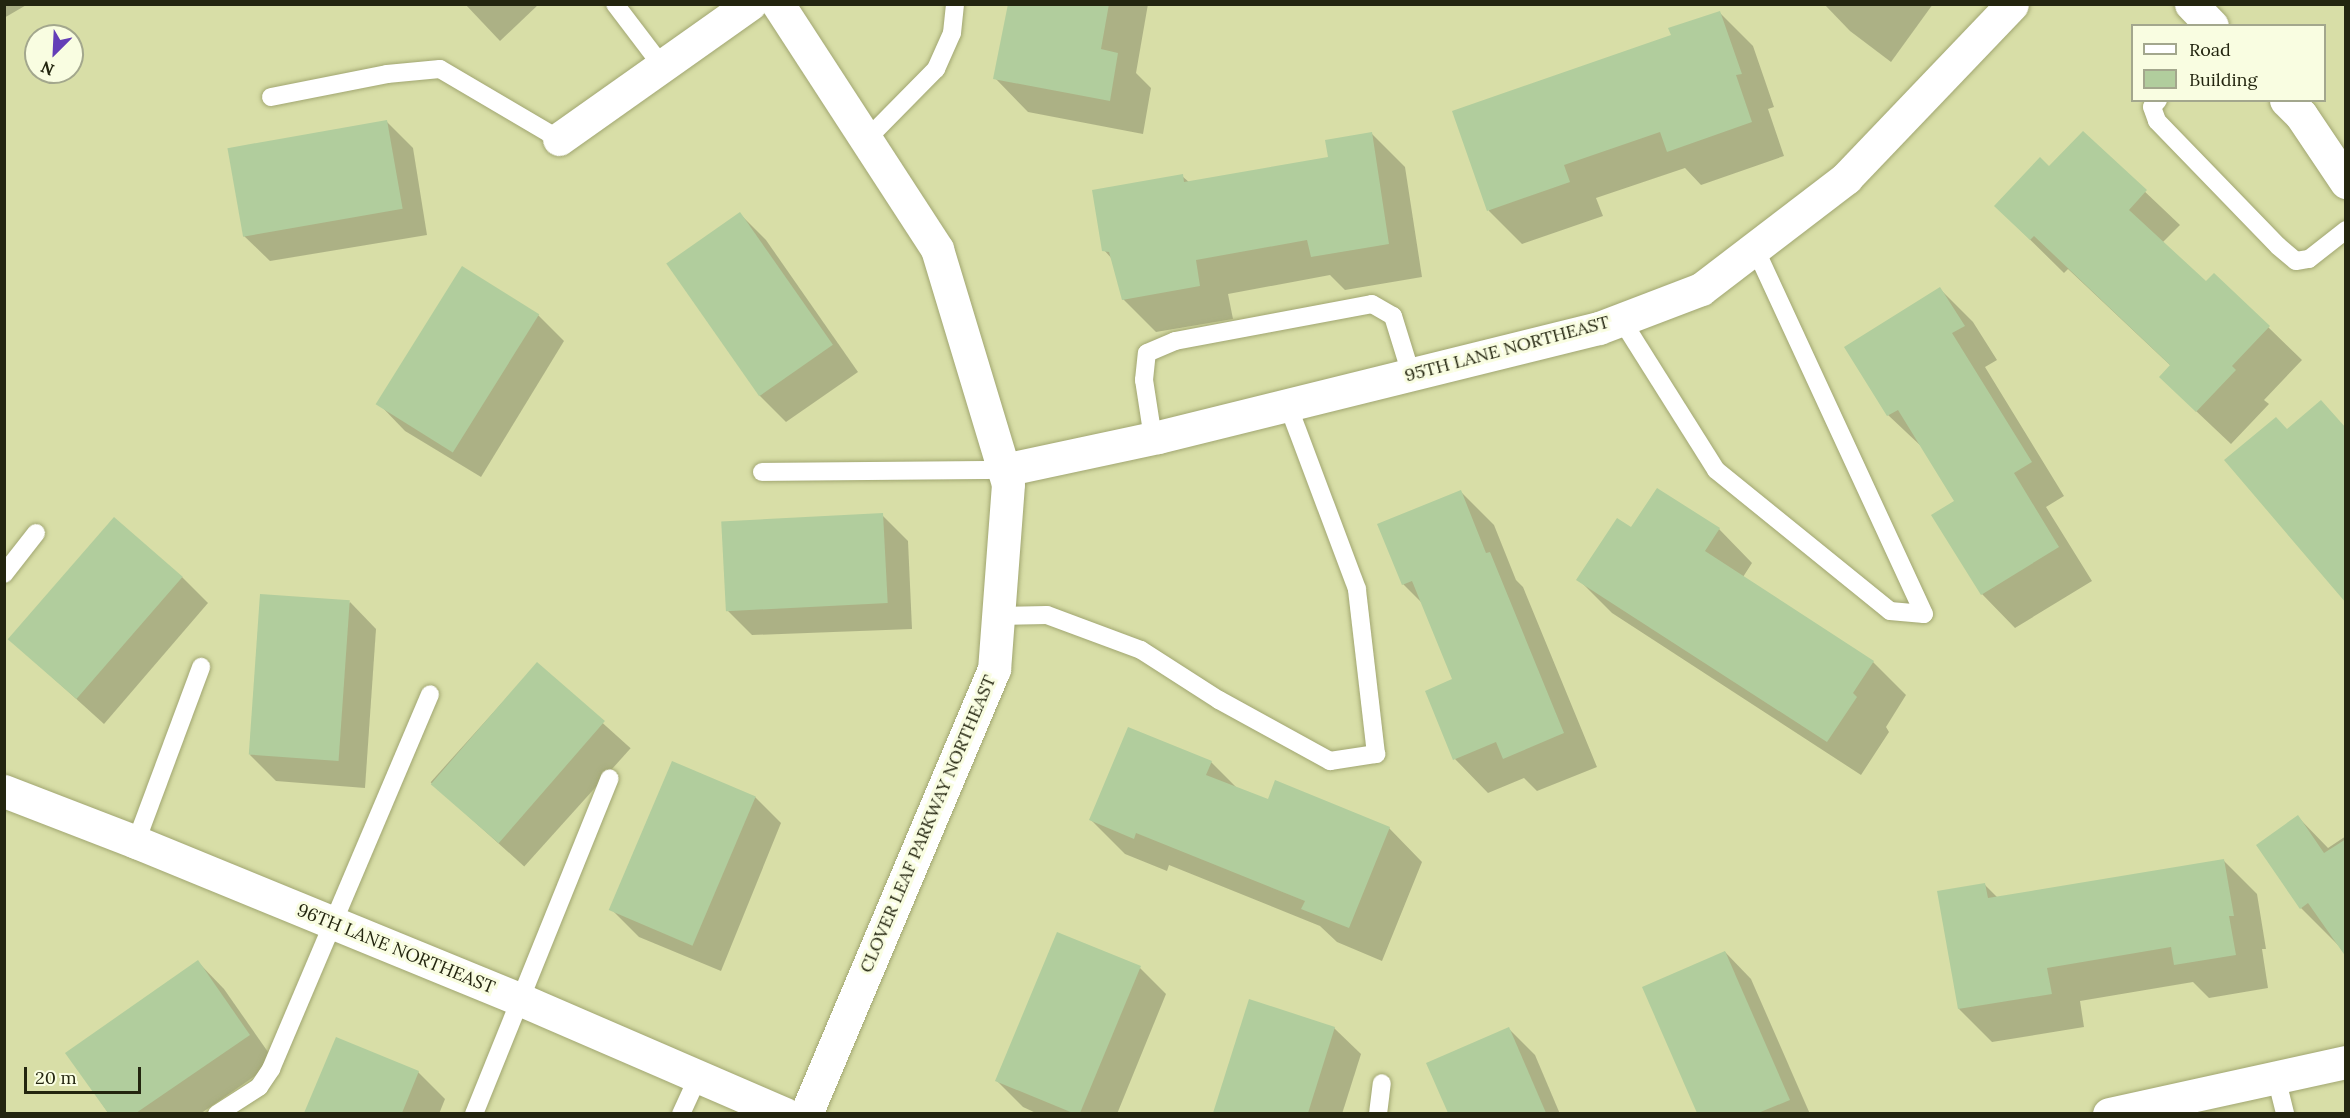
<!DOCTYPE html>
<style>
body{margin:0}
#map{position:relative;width:2350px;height:1118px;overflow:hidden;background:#d8dea7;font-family:Lora,serif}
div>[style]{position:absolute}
.shadow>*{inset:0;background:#0003;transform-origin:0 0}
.building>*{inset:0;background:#b1cd9d;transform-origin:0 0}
.roads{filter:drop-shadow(0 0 2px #a1a671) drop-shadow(0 0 2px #a1a671)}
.service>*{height:18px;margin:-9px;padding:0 9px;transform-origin:9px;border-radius:9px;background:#fff}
.minor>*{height:33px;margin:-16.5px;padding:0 16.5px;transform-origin:16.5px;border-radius:16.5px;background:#fff}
.tertiary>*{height:33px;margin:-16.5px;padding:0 16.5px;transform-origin:16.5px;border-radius:16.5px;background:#fff}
span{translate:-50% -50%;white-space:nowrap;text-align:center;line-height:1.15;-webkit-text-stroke:6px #f9fde1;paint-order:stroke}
.street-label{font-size:18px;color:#23250f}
.frame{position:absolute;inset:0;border:6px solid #23250f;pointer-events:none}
.legend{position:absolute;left:2131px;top:24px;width:195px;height:78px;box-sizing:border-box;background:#f9fde1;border:2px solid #a3a78d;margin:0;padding:8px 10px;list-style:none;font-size:18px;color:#23250f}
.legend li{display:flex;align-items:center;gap:12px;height:30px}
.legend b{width:30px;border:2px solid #a3a78d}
.north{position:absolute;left:24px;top:24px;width:60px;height:60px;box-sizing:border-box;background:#f9fde1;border:2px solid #a3a78d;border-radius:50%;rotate:204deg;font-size:16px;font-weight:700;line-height:24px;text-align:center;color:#23250f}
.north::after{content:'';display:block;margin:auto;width:21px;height:27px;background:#643eb7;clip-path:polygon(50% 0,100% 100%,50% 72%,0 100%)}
.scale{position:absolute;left:24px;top:1067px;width:117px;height:27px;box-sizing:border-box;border:3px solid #23250f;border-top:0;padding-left:8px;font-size:18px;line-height:21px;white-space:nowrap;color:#23250f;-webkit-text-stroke:4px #f9fde1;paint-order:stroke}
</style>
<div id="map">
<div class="shadow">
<div style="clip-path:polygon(4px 4px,28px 4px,4px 18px)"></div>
<div style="clip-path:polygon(465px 4px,539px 4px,500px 41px)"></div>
<div style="clip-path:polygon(1010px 4px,1148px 4px,1136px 73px,1151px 88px,1143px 134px,1028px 112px,995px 78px)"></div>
<div style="clip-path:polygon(1824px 4px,1933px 4px,1891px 62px,1850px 31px)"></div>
<div style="clip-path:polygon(1719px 12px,1753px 46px,1774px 107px,1768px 109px,1784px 156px,1701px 185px,1685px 168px,1596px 198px,1603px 216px,1522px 244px,1489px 211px,1454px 112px,1673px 36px)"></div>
<div style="clip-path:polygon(387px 122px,413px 148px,427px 235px,270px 261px,243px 235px)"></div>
<div style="clip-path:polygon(1371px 133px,1405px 167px,1422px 277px,1345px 290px,1330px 275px,1228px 294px,1233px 319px,1156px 332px,1123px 299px,1113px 260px,1104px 250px,1182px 176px,1190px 183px,1330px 159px)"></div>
<div style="clip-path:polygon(2083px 133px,2180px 225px,2162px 243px,2206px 284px,2268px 327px,2302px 360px,2264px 400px,2269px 404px,2231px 444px,2195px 410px,2171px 366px,2068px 269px,2064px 273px,1996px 206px,2049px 168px)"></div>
<div style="clip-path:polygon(740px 214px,766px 240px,858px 372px,786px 422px,760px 396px)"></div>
<div style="clip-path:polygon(1940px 289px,1973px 322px,1997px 360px,1985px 367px,2064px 496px,2046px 507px,2092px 581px,2015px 628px,1982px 594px,1956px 501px,1923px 448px,1888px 415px,1846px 347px)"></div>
<div style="clip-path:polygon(538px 315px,564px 341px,481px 477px,405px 431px,379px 404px)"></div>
<div style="clip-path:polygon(1460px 491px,1494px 525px,1516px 580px,1523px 587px,1597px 767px,1537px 791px,1524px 778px,1488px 793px,1455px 759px,1454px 680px,1423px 604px,1403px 584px)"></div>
<div style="clip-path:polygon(882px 515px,908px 541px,912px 629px,752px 635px,726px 609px)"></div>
<div style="clip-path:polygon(1719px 529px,1752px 563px,1743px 577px,1873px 662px,1906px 695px,1886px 727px,1889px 732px,1861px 775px,1612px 613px,1578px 579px)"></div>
<div style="clip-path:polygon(182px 577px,208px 603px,104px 724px,10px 639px)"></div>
<div style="clip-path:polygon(350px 602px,376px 629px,365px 788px,276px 781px,250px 755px)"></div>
<div style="left:537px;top:664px;width:126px;height:159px;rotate:42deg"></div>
<div style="clip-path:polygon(1211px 762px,1238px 789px,1269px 801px,1389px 828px,1422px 862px,1382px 961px,1337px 942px,1320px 926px,1169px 865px,1167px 871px,1125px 854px,1091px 820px)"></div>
<div style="clip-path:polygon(755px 797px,781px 823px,721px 971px,639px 937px,612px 910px)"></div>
<div style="clip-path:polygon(2298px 817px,2328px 848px,2346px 836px,2346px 953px,2301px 908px)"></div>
<div style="clip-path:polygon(2223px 860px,2257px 894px,2266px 949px,2262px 949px,2268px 988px,2209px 998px,2193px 982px,2080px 1001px,2084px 1027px,1992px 1042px,1959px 1009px,1985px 885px,1998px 898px)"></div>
<div style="clip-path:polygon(1725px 952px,1751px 979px,1810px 1114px,1699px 1114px,1644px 988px)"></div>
<div style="clip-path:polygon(198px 962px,224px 989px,275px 1062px,200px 1114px,109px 1114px,67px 1053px)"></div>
<div style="clip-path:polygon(1140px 968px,1166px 994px,1117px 1114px,1038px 1114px,1023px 1107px,997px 1081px)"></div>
<div style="clip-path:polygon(4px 990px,6px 1066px,4px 1066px)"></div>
<div style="clip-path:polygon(1250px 1001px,1334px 1028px,1361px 1054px,1342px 1114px,1215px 1114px)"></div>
<div style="clip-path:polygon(1509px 1029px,1535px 1055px,1560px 1114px,1450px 1114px,1428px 1064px)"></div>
<div style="clip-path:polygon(336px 1039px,418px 1072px,445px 1099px,439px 1114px,306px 1114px)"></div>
</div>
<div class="building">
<div style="clip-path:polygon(1008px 4px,1109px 4px,1101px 49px,1118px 53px,1110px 101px,993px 79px)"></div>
<div style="clip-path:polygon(1720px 11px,1742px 74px,1736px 75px,1752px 122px,1667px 152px,1660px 132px,1564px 165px,1570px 182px,1487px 211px,1452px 111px,1671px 35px,1668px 28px)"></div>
<div style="left:387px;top:120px;width:90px;height:162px;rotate:80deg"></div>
<div style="clip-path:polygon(2083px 131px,2147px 190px,2129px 210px,2206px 281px,2214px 273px,2270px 326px,2232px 366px,2236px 370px,2196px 412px,2159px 377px,2170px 365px,2034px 236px,2030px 240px,1994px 206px,2040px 157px,2049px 166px)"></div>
<div style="clip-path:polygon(1372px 132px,1389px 244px,1311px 257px,1307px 240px,1196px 260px,1200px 286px,1122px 300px,1109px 252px,1102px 251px,1092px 190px,1183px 174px,1184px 182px,1328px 157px,1325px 140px)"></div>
<div style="left:740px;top:212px;width:162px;height:90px;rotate:55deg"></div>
<div style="left:462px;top:266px;width:91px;height:163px;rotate:32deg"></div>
<div style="clip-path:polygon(1940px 287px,1965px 326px,1952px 333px,2032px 462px,2014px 473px,2059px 547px,1981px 595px,1931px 515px,1954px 501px,1898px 410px,1887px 416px,1844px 347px)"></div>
<div style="clip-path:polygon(2321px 400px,2346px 428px,2346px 603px,2224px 460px,2276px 417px,2287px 429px)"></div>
<div style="clip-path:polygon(1657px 488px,1720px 528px,1705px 551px,1874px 661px,1853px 693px,1857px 697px,1827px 742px,1576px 580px,1617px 518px,1631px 527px)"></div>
<div style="clip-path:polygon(1461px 490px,1486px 553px,1490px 552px,1564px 733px,1503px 759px,1496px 742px,1453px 760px,1425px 691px,1452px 679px,1412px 581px,1402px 585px,1377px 524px)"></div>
<div style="left:883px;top:513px;width:90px;height:162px;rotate:87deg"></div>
<div style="left:114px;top:517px;width:91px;height:162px;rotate:41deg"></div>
<div style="left:260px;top:594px;width:90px;height:161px;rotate:4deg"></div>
<div style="left:537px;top:662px;width:90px;height:162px;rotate:41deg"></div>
<div style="clip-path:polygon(1128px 727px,1212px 761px,1206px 775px,1268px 799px,1275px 780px,1390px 827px,1349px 928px,1301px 909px,1305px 901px,1136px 833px,1134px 839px,1089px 820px)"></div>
<div style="left:672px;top:761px;width:91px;height:162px;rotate:23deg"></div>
<div style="clip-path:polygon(2298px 815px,2324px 853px,2346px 839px,2346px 957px,2308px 903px,2300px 909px,2256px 845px)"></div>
<div style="clip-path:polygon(2224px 859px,2234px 916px,2229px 916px,2236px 955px,2174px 965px,2171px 947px,2047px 968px,2052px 994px,1958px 1009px,1937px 891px,1985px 883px,1988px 898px)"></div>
<div style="clip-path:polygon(1057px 932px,1141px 966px,1080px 1113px,1073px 1113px,995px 1081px)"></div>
<div style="clip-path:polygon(1725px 951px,1790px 1100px,1758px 1113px,1697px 1113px,1642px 987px)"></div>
<div style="clip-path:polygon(198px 960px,250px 1035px,136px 1113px,108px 1113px,65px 1053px)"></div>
<div style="clip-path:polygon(1249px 999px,1335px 1027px,1308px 1113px,1213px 1113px)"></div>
<div style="clip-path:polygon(1509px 1027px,1546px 1113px,1448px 1113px,1426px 1063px)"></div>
<div style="clip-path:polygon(336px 1037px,419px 1071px,402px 1113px,304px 1113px)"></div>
</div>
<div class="roads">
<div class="service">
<div style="left:615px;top:4px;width:78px;rotate:52.8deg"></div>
<div style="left:271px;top:97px;width:118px;rotate:-11.2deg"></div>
<div style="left:387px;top:74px;width:53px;rotate:-5.4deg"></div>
<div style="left:440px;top:69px;width:138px;rotate:30.5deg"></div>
<div style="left:2158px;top:100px;width:9px;rotate:131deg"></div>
<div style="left:2152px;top:107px;width:15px;rotate:70deg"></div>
<div style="left:2157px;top:121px;width:174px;rotate:45.9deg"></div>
<div style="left:2278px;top:246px;width:23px;rotate:40deg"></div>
<div style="left:2296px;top:261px;width:13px;rotate:-9deg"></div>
<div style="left:2309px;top:259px;width:47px;rotate:-38.1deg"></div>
<div style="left:866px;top:140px;width:100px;rotate:-45.4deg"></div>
<div style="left:936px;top:69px;width:39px;rotate:-66deg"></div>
<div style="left:952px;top:33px;width:29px;rotate:-84deg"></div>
<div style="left:1621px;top:319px;width:178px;rotate:57.8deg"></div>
<div style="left:1716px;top:470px;width:224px;rotate:39deg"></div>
<div style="left:1890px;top:611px;width:34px;rotate:5deg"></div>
<div style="left:1924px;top:614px;width:403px;rotate:-114.8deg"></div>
<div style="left:1153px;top:438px;width:59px;rotate:-98.8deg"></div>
<div style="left:1144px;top:380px;width:27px;rotate:-84deg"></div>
<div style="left:1147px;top:353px;width:30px;rotate:-23deg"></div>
<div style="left:1175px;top:341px;width:200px;rotate:-10.6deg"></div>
<div style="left:1372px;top:304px;width:24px;rotate:30deg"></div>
<div style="left:1393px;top:316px;width:61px;rotate:72.8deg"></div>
<div style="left:762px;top:472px;width:242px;rotate:-0.5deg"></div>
<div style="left:4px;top:574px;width:52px;rotate:-52deg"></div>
<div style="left:998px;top:616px;width:49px;rotate:-1.2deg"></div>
<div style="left:1047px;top:615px;width:100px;rotate:20.4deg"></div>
<div style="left:1141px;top:650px;width:93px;rotate:32.7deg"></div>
<div style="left:1219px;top:700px;width:127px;rotate:28.8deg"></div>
<div style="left:1330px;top:761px;width:47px;rotate:-8.7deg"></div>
<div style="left:1376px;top:754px;width:166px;rotate:-96.6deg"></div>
<div style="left:1357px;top:589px;width:197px;rotate:-110.6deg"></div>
<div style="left:136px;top:842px;width:187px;rotate:-69.6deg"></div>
<div style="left:2276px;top:1077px;width:38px;rotate:76deg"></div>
<div style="left:217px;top:1114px;width:50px;rotate:-32.7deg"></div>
<div style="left:259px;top:1087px;width:22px;rotate:-56deg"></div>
<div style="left:271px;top:1069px;width:407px;rotate:-67deg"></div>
<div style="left:474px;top:1114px;width:362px;rotate:-68deg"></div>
<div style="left:681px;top:1114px;width:41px;rotate:-65.3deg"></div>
<div style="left:1378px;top:1114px;width:31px;rotate:-83deg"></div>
</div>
<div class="minor">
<div style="left:2191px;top:4px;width:30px;rotate:46deg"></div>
<div style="left:2286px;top:100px;width:21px;rotate:45deg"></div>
<div style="left:2301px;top:115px;width:81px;rotate:56.1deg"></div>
<div style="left:559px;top:139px;width:234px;rotate:-35.3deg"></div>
<div style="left:1004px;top:470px;width:157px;rotate:-12.1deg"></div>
<div style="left:1158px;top:437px;width:454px;rotate:-13.9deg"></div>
<div style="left:1599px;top:328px;width:109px;rotate:-20.9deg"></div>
<div style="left:1701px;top:289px;width:183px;rotate:-37.4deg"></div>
<div style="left:1846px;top:178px;width:240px;rotate:-46.3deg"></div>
<div style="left:4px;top:791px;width:142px;rotate:21.1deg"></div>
<div style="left:136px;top:842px;width:414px;rotate:22.3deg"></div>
<div style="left:519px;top:999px;width:290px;rotate:23.4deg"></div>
<div style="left:2109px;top:1114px;width:243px;rotate:-12.4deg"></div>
</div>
<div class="tertiary">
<div style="left:778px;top:4px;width:292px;rotate:57deg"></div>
<div style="left:937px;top:249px;width:245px;rotate:73.2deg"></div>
<div style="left:1008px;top:484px;width:186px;rotate:94.3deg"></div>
<div style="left:994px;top:669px;width:483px;rotate:112.9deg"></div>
</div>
</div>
<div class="street-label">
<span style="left:1507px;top:349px;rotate:-15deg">95TH LANE NORTHEAST</span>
<span style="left:928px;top:824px;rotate:-67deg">CLOVER LEAF PARKWAY NORTHEAST</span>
<span style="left:396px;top:949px;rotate:22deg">96TH LANE NORTHEAST</span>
</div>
<div class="frame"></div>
<ul class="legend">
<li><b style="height:8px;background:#fff"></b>Road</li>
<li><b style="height:16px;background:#b1cd9d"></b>Building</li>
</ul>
<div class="north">N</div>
<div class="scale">20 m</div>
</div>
